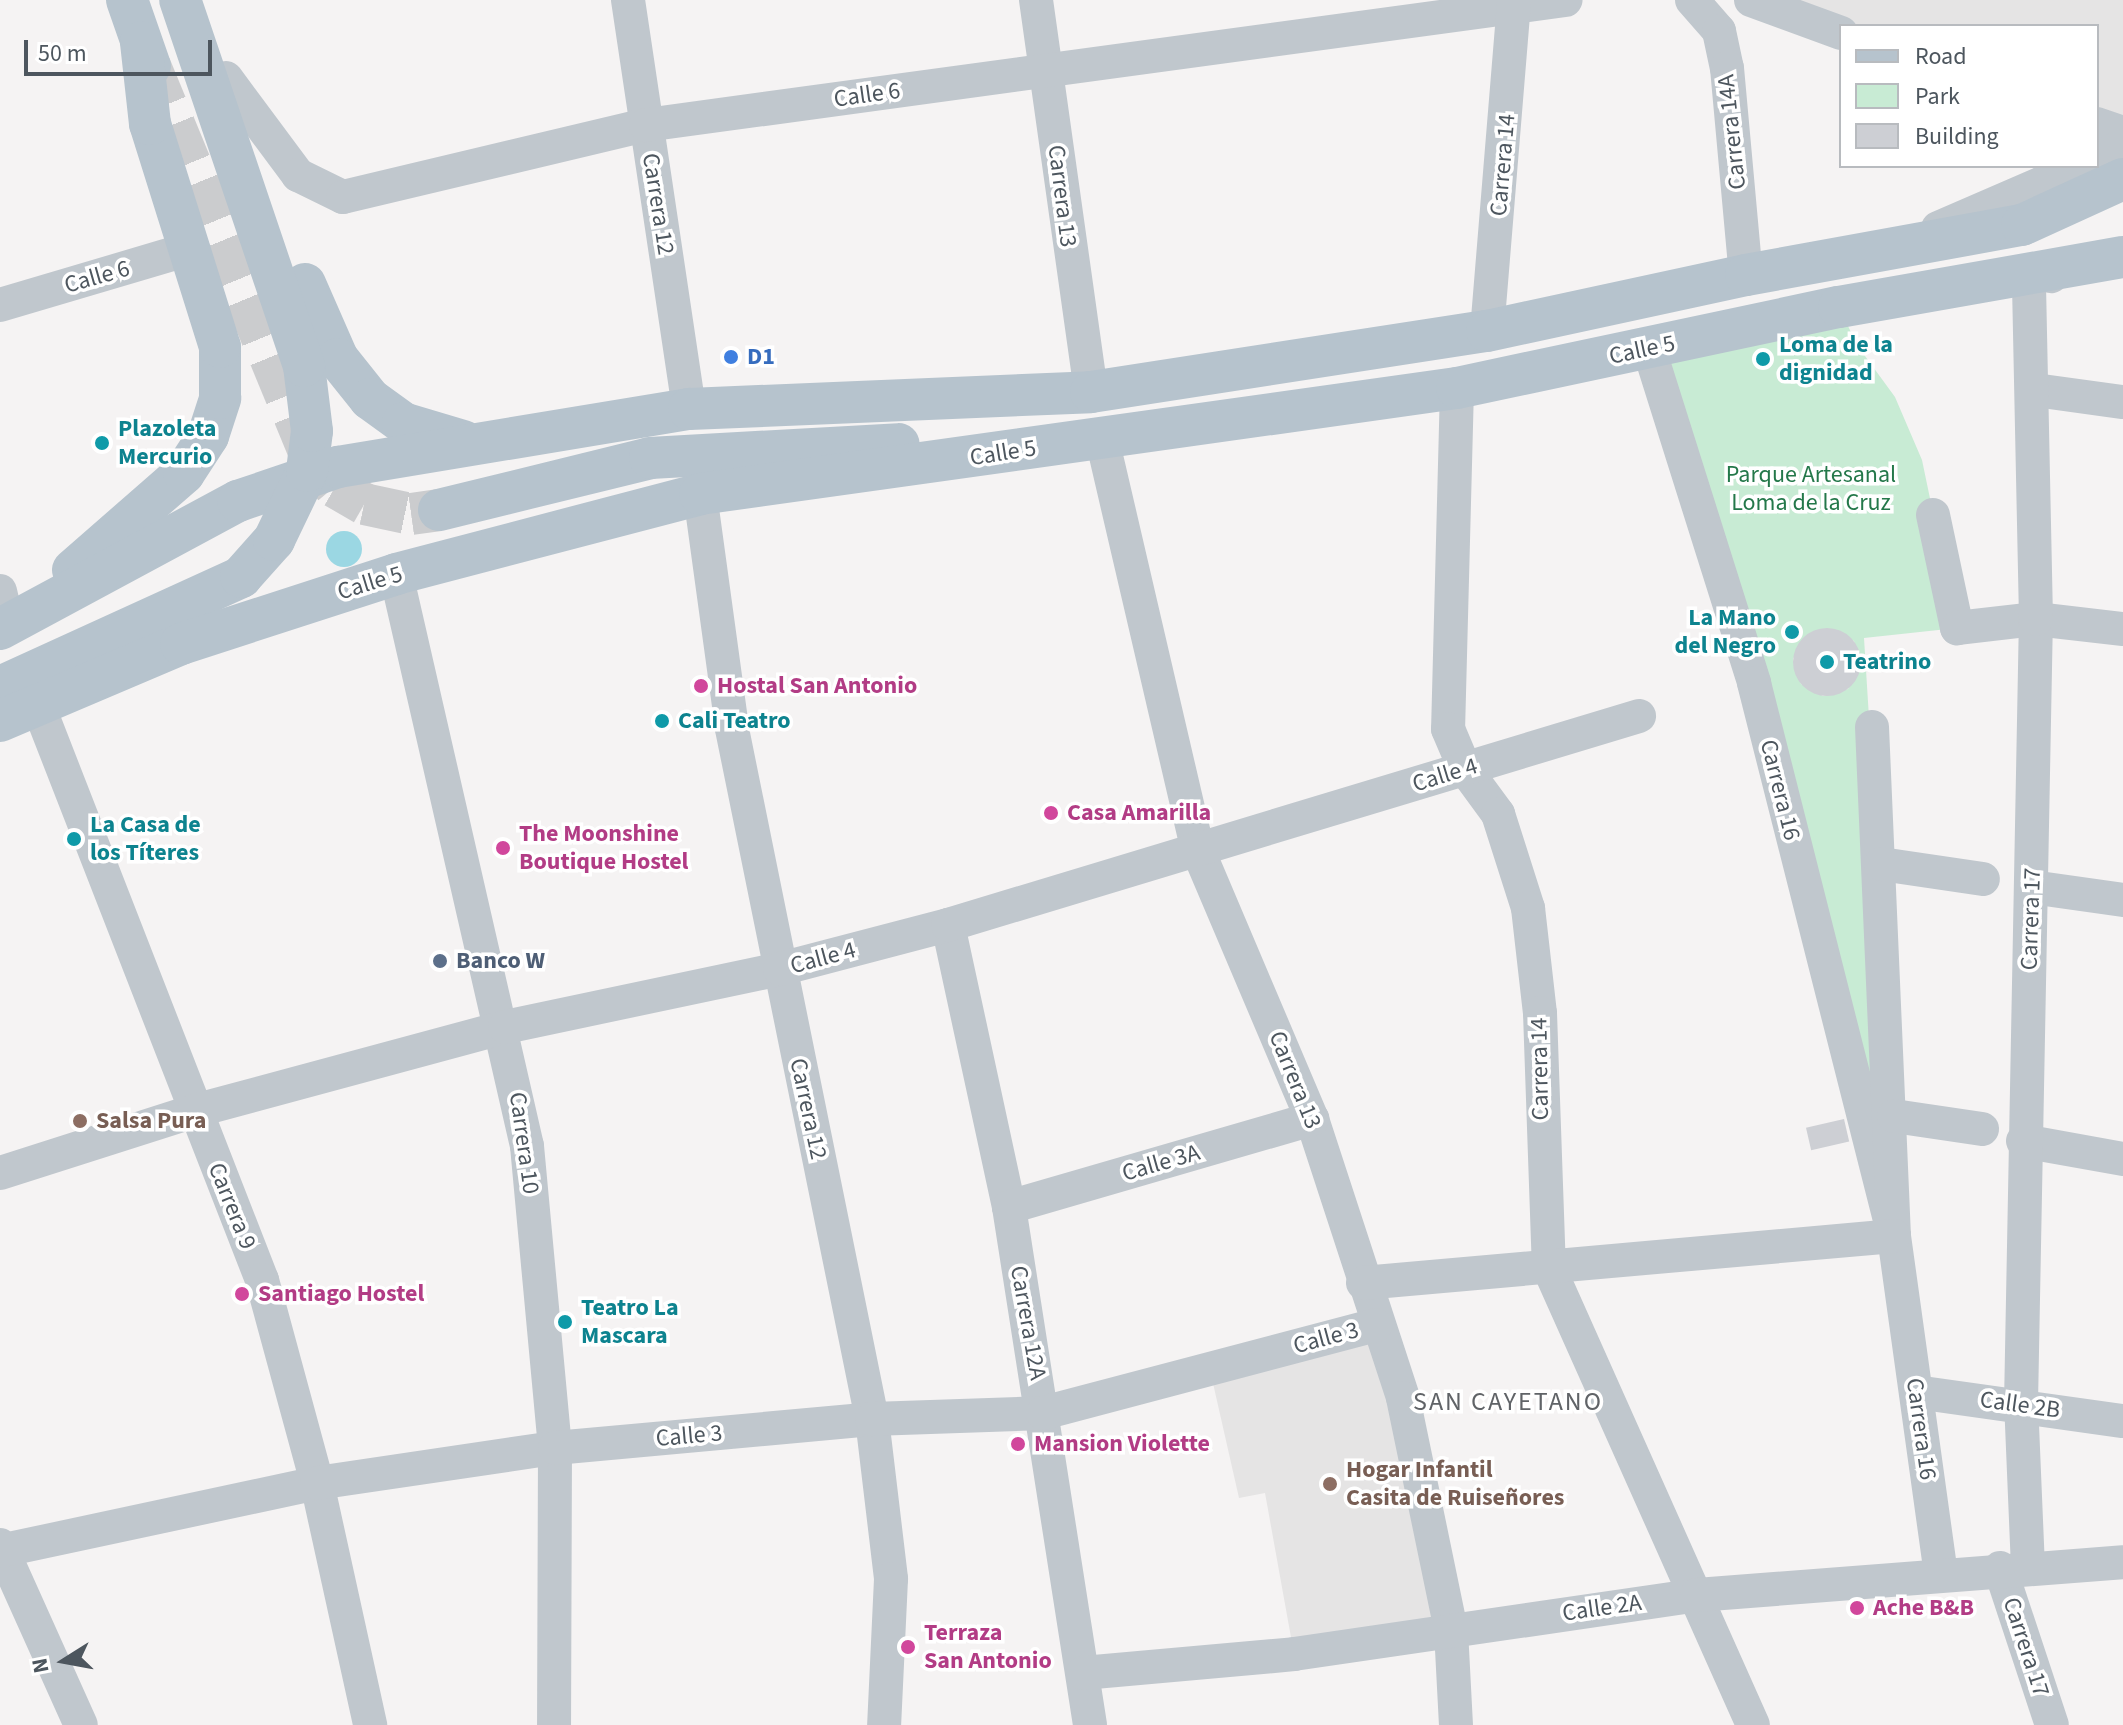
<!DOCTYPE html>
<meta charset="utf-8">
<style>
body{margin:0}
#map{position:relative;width:2123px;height:1725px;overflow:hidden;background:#f5f3f3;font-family:"Source Sans 3",sans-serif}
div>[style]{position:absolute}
.education>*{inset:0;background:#e5e4e4}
.green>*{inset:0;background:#c8ebd4}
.water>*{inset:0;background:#9bd7e3}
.round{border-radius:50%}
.building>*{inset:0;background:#cdcfd4;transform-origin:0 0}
.major-tunnel>*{height:42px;margin-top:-21px;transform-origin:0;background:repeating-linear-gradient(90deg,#cbccce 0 42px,transparent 0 63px)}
.minor>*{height:34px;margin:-17px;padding:0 17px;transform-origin:17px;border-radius:17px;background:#c0c7cd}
.major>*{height:42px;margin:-21px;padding:0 21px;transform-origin:21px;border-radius:21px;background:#b6c3cd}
.dots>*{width:22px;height:22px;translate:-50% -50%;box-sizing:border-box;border:4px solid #fff;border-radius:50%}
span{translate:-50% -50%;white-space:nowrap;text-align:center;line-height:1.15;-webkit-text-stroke:7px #fff;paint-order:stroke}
.street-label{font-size:24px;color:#4d565e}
.culture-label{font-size:24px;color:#0d838f;font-weight:700}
.left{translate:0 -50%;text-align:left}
.right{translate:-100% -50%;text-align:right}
.shop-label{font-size:24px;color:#366cbe;font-weight:700}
.park-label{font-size:24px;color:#24784a}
.hotel-label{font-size:24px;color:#b23c85;font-weight:700}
.service-label{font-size:24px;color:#4e5e75;font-weight:700}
.education-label{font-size:24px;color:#785e54;font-weight:700}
.neighbourhood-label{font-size:26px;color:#606367;letter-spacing:2px}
.legend{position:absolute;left:1839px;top:24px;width:260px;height:144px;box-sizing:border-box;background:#fff;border:2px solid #b8bbbf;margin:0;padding:10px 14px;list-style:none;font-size:24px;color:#4d565e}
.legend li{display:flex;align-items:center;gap:16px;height:40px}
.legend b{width:40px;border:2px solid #b8bbbf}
.north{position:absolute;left:24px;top:1621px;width:80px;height:80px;-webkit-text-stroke:6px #fff;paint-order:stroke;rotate:259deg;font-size:22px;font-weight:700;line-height:32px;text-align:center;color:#4d565e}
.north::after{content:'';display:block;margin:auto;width:28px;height:36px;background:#4d565e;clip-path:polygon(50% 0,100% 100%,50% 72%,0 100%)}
.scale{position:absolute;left:24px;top:40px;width:188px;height:36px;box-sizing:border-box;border:4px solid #4d565e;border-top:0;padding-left:10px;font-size:24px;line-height:28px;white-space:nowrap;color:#4d565e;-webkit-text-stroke:6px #fff;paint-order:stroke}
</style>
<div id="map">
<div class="education">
<div style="clip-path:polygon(1751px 0,2123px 0,2123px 133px,2097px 124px,2097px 26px,1841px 26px)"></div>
<div style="clip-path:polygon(1376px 1325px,1451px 1630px,1294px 1654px,1265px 1493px,1239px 1498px,1210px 1370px)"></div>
</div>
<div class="green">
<div style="clip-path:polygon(evenodd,1839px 307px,1857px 345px,1895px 397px,1922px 460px,1957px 628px,1864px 638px,1894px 1116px,1865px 1131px,1649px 349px,1839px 307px,1831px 629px,1854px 641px,1861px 666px,1848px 689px,1823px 696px,1801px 684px,1793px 659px,1806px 636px,1831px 629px)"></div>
</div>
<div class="water">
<div class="round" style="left:326px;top:531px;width:36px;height:36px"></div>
</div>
<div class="building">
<div class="round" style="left:1793px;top:628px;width:68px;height:68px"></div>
<div style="left:1844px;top:1119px;width:23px;height:39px;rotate:77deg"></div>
</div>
<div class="major-tunnel">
<div style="left:150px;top:66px;width:426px;rotate:67.6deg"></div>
<div style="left:312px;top:460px;width:35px;rotate:50deg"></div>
<div style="left:335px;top:487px;width:34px;rotate:30deg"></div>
<div style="left:364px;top:504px;width:48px;rotate:12deg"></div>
<div style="left:411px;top:514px;width:28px;rotate:-8deg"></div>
</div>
<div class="minor">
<div style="left:628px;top:0;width:414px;rotate:81.5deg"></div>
<div style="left:1036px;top:0;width:396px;rotate:82deg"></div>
<div style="left:1692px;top:0;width:41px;rotate:48.9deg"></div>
<div style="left:1719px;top:31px;width:38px;rotate:78deg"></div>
<div style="left:1727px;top:68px;width:208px;rotate:84.8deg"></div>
<div style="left:1751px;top:0;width:96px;rotate:20.1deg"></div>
<div style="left:226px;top:78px;width:121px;rotate:53.4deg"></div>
<div style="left:298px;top:175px;width:50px;rotate:26.1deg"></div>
<div style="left:343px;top:197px;width:311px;rotate:-13.4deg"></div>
<div style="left:646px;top:125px;width:928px;rotate:-7.74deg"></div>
<div style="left:2097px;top:124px;width:28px;rotate:19deg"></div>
<div style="left:2097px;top:158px;width:29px;rotate:-25deg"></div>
<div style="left:1938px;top:228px;width:156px;rotate:-23.4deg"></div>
<div style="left:0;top:305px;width:201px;rotate:-16.5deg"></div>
<div style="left:1487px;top:331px;width:332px;rotate:-85.3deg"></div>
<div style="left:1649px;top:349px;width:350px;rotate:72.5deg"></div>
<div style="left:1754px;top:683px;width:570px;rotate:75.79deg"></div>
<div style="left:1457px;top:388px;width:341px;rotate:91.5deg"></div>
<div style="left:1448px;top:729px;width:43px;rotate:67deg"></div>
<div style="left:1465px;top:769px;width:56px;rotate:53.7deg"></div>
<div style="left:1498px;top:814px;width:99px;rotate:72.3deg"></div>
<div style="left:1528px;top:908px;width:106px;rotate:83.5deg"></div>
<div style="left:1540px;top:1013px;width:255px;rotate:88deg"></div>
<div style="left:1549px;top:1268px;width:500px;rotate:65.94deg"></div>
<div style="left:2035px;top:390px;width:89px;rotate:7.8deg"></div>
<div style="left:1103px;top:443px;width:416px;rotate:76.9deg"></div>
<div style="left:1197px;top:848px;width:294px;rotate:67deg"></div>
<div style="left:1312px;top:1119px;width:293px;rotate:71.9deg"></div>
<div style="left:1403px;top:1398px;width:237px;rotate:78.3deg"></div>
<div style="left:1451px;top:1630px;width:95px;rotate:87deg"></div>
<div style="left:700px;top:494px;width:237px;rotate:82.2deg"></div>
<div style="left:732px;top:729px;width:704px;rotate:78.53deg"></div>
<div style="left:872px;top:1419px;width:161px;rotate:83.2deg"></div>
<div style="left:891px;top:1579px;width:146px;rotate:92.7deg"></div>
<div style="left:1933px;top:515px;width:116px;rotate:78deg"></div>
<div style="left:1957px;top:628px;width:80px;rotate:-6.5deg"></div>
<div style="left:2036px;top:619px;width:88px;rotate:6.6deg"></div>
<div style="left:396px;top:574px;width:587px;rotate:77.1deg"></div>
<div style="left:527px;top:1146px;width:303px;rotate:84.7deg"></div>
<div style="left:555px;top:1448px;width:277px;rotate:90.2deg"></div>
<div style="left:0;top:591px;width:35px;rotate:77deg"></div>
<div style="left:38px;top:705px;width:617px;rotate:68.72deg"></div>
<div style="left:262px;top:1280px;width:210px;rotate:74.8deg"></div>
<div style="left:317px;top:1483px;width:248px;rotate:77.6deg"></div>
<div style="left:1872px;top:727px;width:509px;rotate:87.53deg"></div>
<div style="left:1894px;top:1236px;width:341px;rotate:82.1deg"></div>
<div style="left:1881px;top:864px;width:103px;rotate:8.4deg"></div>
<div style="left:2032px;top:887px;width:92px;rotate:8.1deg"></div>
<div style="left:948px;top:925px;width:289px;rotate:77.8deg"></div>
<div style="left:1009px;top:1207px;width:524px;rotate:81.11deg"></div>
<div style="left:1894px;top:1116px;width:89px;rotate:8.4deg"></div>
<div style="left:2023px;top:1141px;width:102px;rotate:10.2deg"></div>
<div style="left:0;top:1173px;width:204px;rotate:-17.7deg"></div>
<div style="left:194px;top:1111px;width:322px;rotate:-15.1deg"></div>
<div style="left:505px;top:1027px;width:281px;rotate:-11.9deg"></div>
<div style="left:780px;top:969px;width:174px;rotate:-14.7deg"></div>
<div style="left:948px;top:925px;width:722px;rotate:-16.83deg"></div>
<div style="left:1009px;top:1207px;width:316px;rotate:-16.2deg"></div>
<div style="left:1363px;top:1283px;width:533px;rotate:-5.06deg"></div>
<div style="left:1916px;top:1392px;width:209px;rotate:8deg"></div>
<div style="left:0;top:1545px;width:197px;rotate:65.8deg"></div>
<div style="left:0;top:1551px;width:324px;rotate:-12.1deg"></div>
<div style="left:317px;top:1483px;width:241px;rotate:-8.4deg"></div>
<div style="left:555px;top:1448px;width:318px;rotate:-5.2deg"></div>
<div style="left:872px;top:1419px;width:171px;rotate:-2deg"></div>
<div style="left:1043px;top:1413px;width:344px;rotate:-14.8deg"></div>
<div style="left:2000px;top:1568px;width:165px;rotate:71.7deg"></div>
<div style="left:2028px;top:1568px;width:164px;rotate:-92.4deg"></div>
<div style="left:2021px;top:1404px;width:785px;rotate:-88.91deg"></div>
<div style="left:2036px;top:619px;width:348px;rotate:-91.2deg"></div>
<div style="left:2029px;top:271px;width:23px;rotate:13deg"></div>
<div style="left:1083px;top:1673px;width:212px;rotate:-5.1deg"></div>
<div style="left:1294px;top:1654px;width:407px;rotate:-8.3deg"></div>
<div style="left:1697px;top:1595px;width:427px;rotate:-4.4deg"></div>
</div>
<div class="major">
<div style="left:127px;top:0;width:70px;rotate:70.8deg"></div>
<div style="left:305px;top:284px;width:82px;rotate:66.3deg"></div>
<div style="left:338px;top:359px;width:51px;rotate:51.3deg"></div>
<div style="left:370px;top:399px;width:41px;rotate:36deg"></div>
<div style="left:403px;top:423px;width:63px;rotate:16.7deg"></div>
<div style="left:439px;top:510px;width:217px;rotate:-13.8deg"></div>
<div style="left:650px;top:458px;width:249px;rotate:-3.2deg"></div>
<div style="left:73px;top:570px;width:147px;rotate:-41.1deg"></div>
<div style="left:184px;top:473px;width:44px;rotate:-57deg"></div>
<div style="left:208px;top:436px;width:40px;rotate:-72deg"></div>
<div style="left:220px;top:398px;width:51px;rotate:-90deg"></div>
<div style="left:220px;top:347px;width:234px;rotate:-107.4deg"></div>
<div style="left:150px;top:124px;width:82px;rotate:-96.3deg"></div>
<div style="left:0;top:629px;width:270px;rotate:-28.3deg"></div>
<div style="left:238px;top:501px;width:106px;rotate:-18.8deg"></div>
<div style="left:338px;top:467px;width:356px;rotate:-9.4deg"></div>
<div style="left:689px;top:409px;width:402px;rotate:-2.4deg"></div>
<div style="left:1091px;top:392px;width:401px;rotate:-8.8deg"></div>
<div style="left:1487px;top:331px;width:265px;rotate:-12.2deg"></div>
<div style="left:1746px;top:275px;width:280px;rotate:-10.3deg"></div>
<div style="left:2022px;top:225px;width:111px;rotate:-24.5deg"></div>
<div style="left:0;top:687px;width:265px;rotate:-24.5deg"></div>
<div style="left:241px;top:577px;width:50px;rotate:-48.3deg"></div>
<div style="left:274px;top:540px;width:76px;rotate:-64.4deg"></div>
<div style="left:307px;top:471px;width:40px;rotate:-82.9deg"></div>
<div style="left:312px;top:431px;width:65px;rotate:-97deg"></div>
<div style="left:304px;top:366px;width:386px;rotate:-108.7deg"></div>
<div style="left:0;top:721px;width:197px;rotate:-23deg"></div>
<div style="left:181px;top:644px;width:226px;rotate:-18deg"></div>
<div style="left:396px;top:574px;width:314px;rotate:-14.7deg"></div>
<div style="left:700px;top:494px;width:764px;rotate:-7.97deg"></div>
<div style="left:1457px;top:388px;width:390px;rotate:-12deg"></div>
<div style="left:1839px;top:307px;width:288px;rotate:-10deg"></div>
</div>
<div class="dots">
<div style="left:731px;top:357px;background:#3f7fe0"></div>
<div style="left:1763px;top:359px;background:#0f9aa8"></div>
<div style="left:102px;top:443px;background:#0f9aa8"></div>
<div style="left:1792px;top:632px;background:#0f9aa8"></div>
<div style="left:1827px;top:662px;background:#0f9aa8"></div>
<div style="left:701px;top:686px;background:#d1479c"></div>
<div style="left:662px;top:721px;background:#0f9aa8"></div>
<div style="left:1051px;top:813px;background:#d1479c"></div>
<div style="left:74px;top:839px;background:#0f9aa8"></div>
<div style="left:503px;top:848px;background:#d1479c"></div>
<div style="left:440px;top:961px;background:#5c6f8a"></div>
<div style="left:80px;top:1121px;background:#8d6e63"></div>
<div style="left:242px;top:1294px;background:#d1479c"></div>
<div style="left:565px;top:1322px;background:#0f9aa8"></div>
<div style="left:1018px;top:1444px;background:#d1479c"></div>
<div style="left:1330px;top:1484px;background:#8d6e63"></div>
<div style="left:1857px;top:1608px;background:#d1479c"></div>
<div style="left:908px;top:1647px;background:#d1479c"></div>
</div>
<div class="street-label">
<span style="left:867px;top:95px;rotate:-8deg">Calle 6</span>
<span style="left:1732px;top:132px;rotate:-96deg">Carrera 14A</span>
<span style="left:1503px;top:165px;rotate:-85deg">Carrera 14</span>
<span style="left:1062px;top:196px;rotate:83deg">Carrera 13</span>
<span style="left:658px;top:204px;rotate:81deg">Carrera 12</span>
<span style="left:97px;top:277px;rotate:-16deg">Calle 6</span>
<span style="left:1642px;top:350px;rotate:-12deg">Calle 5</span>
<span style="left:1003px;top:453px;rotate:-9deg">Calle 5</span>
<span style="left:370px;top:583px;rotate:-17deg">Calle 5</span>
<span style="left:1445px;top:775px;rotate:-17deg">Calle 4</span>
<span style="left:1780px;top:790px;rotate:76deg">Carrera 16</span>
<span style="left:2031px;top:919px;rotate:-88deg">Carrera 17</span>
<span style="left:823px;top:958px;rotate:-15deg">Calle 4</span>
<span style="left:1540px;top:1069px;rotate:-91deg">Carrera 14</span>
<span style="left:1295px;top:1080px;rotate:68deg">Carrera 13</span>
<span style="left:808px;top:1109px;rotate:78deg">Carrera 12</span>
<span style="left:524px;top:1143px;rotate:82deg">Carrera 10</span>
<span style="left:1161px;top:1163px;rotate:-16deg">Calle 3A</span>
<span style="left:232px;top:1206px;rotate:68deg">Carrera 9</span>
<span style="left:1028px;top:1323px;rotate:80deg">Carrera 12A</span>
<span style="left:1326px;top:1338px;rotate:-15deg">Calle 3</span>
<span style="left:2020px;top:1405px;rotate:8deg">Calle 2B</span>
<span style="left:1921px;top:1429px;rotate:82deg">Carrera 16</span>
<span style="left:689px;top:1436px;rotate:-5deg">Calle 3</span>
<span style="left:1602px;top:1608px;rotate:-8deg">Calle 2A</span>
<span style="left:2026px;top:1647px;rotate:72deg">Carrera 17</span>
</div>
<div class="culture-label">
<span class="left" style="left:1779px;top:359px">Loma de la<br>dignidad</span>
<span class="left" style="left:118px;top:443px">Plazoleta<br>Mercurio</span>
<span class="right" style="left:1776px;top:632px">La Mano<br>del Negro</span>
<span class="left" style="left:1843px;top:662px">Teatrino</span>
<span class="left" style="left:678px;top:721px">Cali Teatro</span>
<span class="left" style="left:90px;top:839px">La Casa de<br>los Títeres</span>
<span class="left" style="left:581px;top:1322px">Teatro La<br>Mascara</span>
</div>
<div class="shop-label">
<span class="left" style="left:747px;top:357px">D1</span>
</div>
<div class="park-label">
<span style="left:1811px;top:489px">Parque Artesanal<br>Loma de la Cruz</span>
</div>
<div class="hotel-label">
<span class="left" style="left:717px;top:686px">Hostal San Antonio</span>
<span class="left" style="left:1067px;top:813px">Casa Amarilla</span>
<span class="left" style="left:519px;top:848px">The Moonshine<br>Boutique Hostel</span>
<span class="left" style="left:258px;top:1294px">Santiago Hostel</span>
<span class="left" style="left:1034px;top:1444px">Mansion Violette</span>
<span class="left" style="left:1873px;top:1608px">Ache B&amp;B</span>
<span class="left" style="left:924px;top:1647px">Terraza<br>San Antonio</span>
</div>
<div class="service-label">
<span class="left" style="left:456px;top:961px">Banco W</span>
</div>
<div class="education-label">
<span class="left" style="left:96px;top:1121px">Salsa Pura</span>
<span class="left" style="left:1346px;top:1484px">Hogar Infantil<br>Casita de Ruiseñores</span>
</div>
<div class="neighbourhood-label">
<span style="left:1508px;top:1402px">SAN CAYETANO</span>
</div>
<ul class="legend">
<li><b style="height:10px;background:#b6c3cd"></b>Road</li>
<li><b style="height:22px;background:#c8ebd4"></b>Park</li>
<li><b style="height:22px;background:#cdcfd4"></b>Building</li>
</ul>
<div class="north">N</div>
<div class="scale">50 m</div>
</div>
